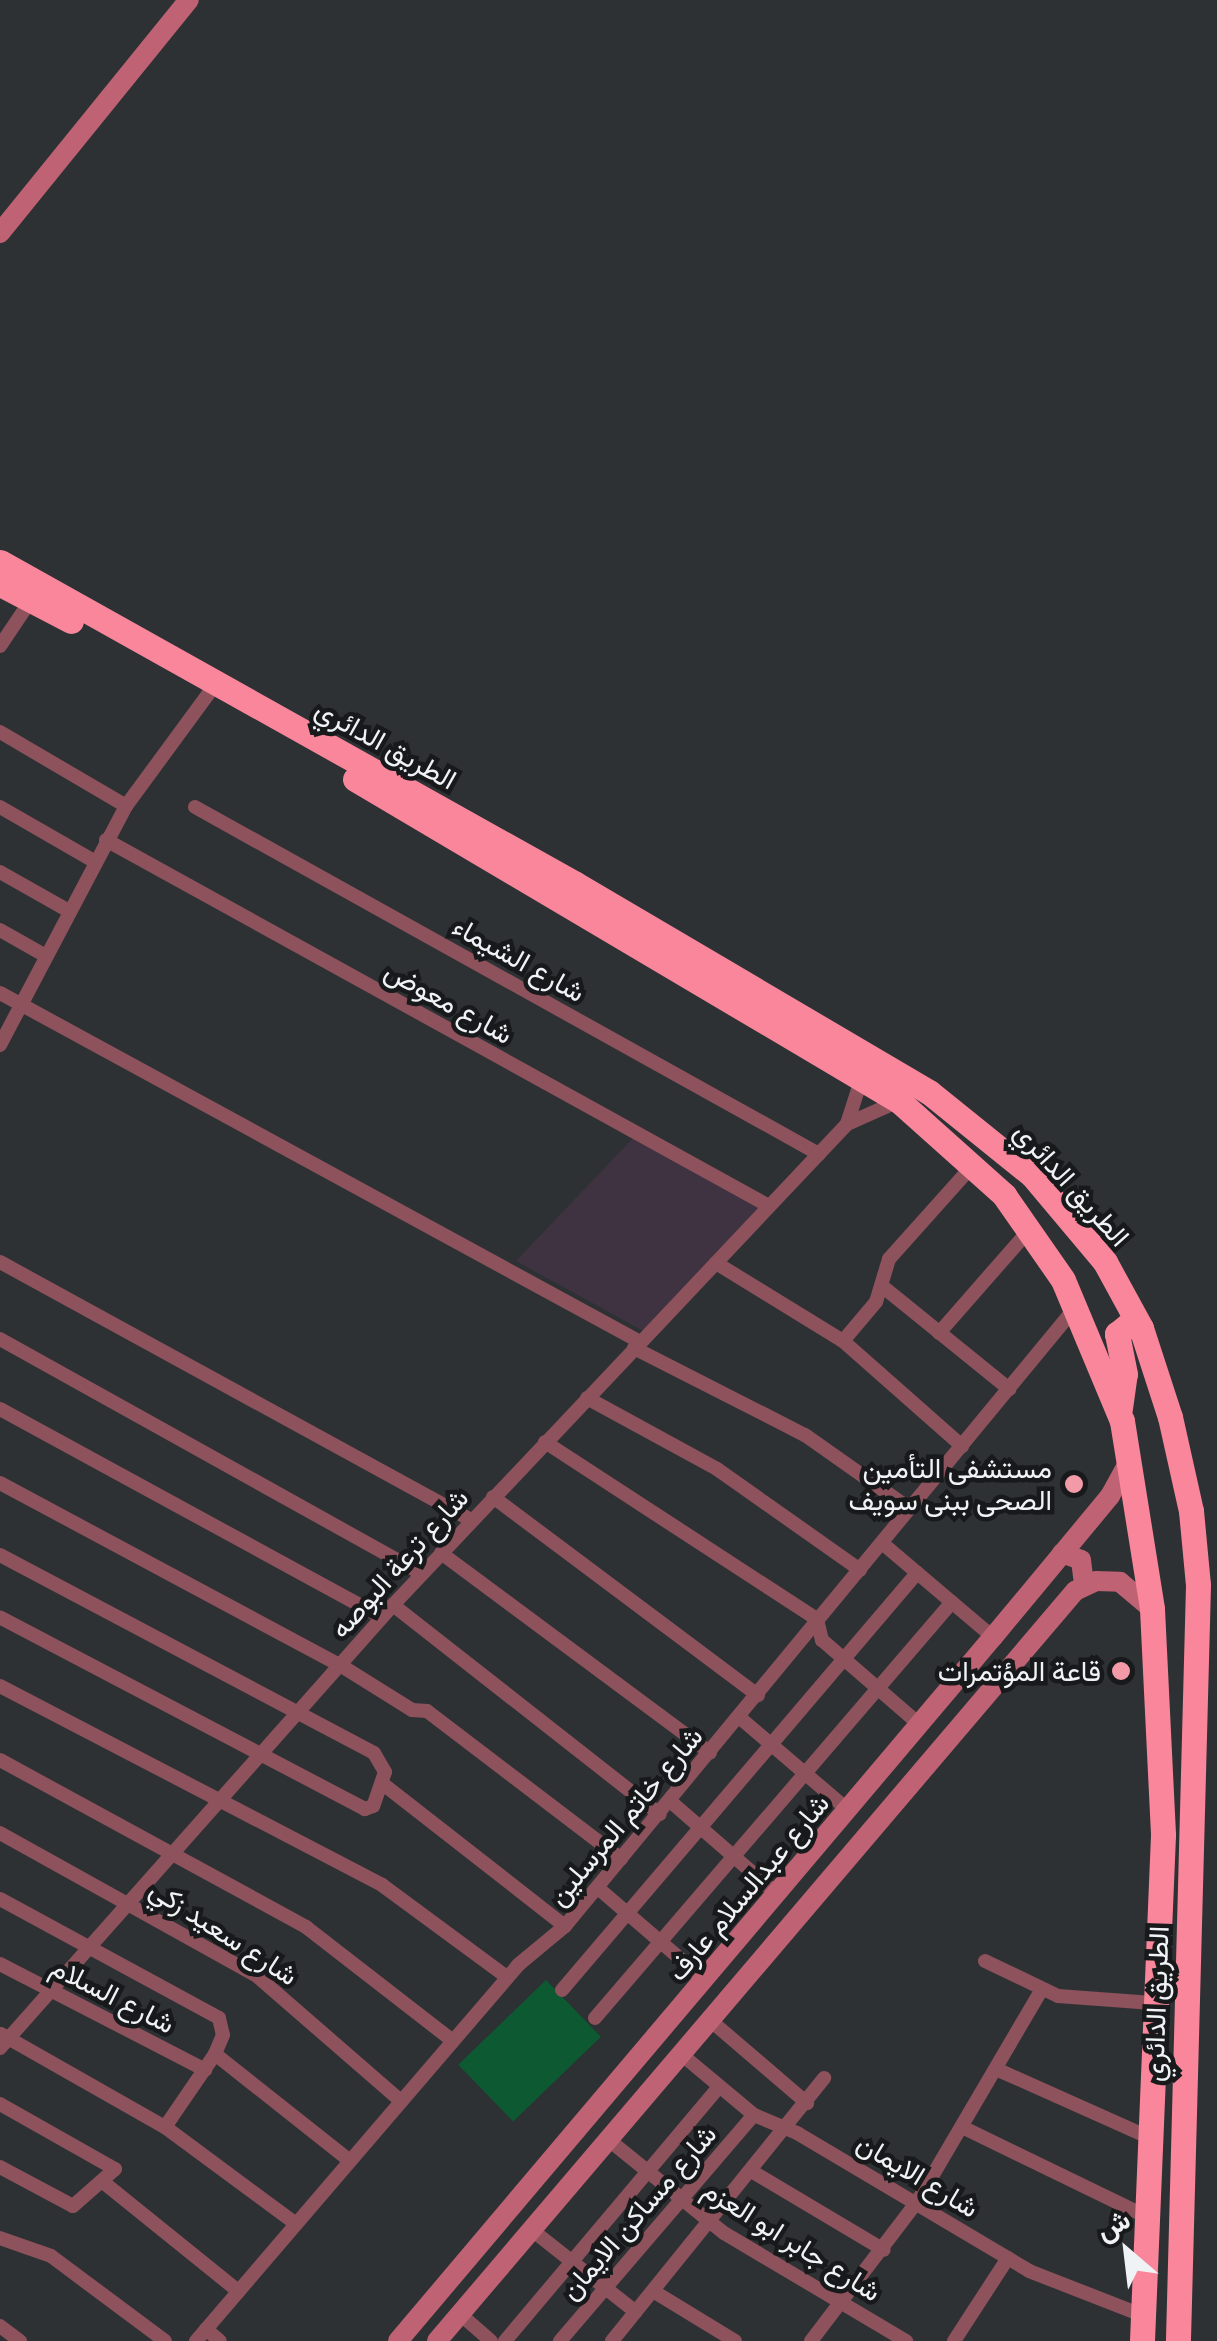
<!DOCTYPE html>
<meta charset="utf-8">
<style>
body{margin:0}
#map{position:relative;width:1217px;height:2341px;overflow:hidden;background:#2d3134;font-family:"Archivo Narrow",Vazirmatn,sans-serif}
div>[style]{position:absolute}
.commercial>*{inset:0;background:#3f3341}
.green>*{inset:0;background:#0c5932;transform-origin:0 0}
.street>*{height:14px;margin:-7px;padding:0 7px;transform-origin:7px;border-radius:7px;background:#8d525c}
.secondary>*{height:20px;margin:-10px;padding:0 10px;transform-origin:10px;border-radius:10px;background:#bf6273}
.highway>*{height:25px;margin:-12.5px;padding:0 12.5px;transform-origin:12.5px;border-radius:12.5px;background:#f9869b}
.dots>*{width:28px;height:28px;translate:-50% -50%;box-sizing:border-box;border:5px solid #17191a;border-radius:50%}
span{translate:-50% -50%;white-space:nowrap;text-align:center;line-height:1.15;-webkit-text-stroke:9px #17191a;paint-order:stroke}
.street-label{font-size:28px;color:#f0f3f5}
.poi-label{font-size:28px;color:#f0f3f5}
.right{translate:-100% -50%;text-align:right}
.north{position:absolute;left:1077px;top:2201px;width:100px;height:100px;-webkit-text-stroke:8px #17191a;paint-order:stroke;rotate:332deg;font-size:28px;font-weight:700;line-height:40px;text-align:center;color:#f0f3f5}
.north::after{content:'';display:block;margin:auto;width:35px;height:45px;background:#f0f3f5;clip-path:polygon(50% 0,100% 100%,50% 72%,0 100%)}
</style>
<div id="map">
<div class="commercial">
<div style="clip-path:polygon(634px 1137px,767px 1207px,645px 1332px,516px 1261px)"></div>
</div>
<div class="green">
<div style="left:546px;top:1980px;width:79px;height:122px;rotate:46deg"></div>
</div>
<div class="street">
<div style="left:0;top:646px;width:55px;rotate:-56deg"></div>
<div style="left:0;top:732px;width:146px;rotate:30.4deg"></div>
<div style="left:0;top:807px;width:108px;rotate:29.9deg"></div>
<div style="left:195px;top:807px;width:714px;rotate:29.08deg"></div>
<div style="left:106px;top:840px;width:757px;rotate:28.9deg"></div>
<div style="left:0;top:872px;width:79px;rotate:29.5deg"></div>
<div style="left:0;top:930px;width:53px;rotate:29.5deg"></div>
<div style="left:0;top:993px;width:729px;rotate:28.6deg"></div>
<div style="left:0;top:1045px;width:270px;rotate:-62.2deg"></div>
<div style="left:126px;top:806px;width:140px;rotate:-53.7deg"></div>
<div style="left:847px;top:1124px;width:57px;rotate:-23.9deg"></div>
<div style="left:0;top:1262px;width:537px;rotate:28.71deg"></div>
<div style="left:716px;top:1263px;width:149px;rotate:31.6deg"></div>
<div style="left:843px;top:1341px;width:159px;rotate:41.4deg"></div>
<div style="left:882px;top:1286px;width:164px;rotate:39deg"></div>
<div style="left:939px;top:1333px;width:138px;rotate:-48.8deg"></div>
<div style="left:0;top:1339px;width:483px;rotate:29.1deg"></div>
<div style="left:843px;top:1341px;width:51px;rotate:-49.8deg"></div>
<div style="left:876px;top:1302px;width:45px;rotate:-73.2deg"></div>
<div style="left:889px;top:1259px;width:127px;rotate:-48.2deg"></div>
<div style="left:634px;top:1348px;width:192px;rotate:27deg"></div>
<div style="left:805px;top:1435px;width:128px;rotate:35.2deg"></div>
<div style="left:587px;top:1398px;width:148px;rotate:28.6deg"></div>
<div style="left:717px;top:1469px;width:175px;rotate:35.2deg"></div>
<div style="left:0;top:1409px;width:435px;rotate:28.6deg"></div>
<div style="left:545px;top:1442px;width:325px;rotate:33.1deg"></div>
<div style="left:817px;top:1619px;width:22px;rotate:77deg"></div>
<div style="left:822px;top:1640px;width:130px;rotate:40.9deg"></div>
<div style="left:0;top:1483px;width:386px;rotate:28.2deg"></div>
<div style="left:340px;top:1665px;width:85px;rotate:32deg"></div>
<div style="left:412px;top:1710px;width:15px;rotate:4deg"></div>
<div style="left:427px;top:1711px;width:244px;rotate:37.3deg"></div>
<div style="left:493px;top:1497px;width:331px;rotate:36.8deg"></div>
<div style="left:882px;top:1543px;width:145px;rotate:40.3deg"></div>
<div style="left:441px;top:1553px;width:335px;rotate:36.6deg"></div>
<div style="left:0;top:1555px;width:423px;rotate:27.9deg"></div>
<div style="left:374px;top:1753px;width:22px;rotate:60deg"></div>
<div style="left:385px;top:1772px;width:36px;rotate:109deg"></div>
<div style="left:373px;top:1806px;width:9px;rotate:159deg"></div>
<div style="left:365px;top:1809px;width:412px;rotate:-152.3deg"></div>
<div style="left:393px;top:1605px;width:339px;rotate:38.1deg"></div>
<div style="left:0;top:1686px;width:431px;rotate:27.5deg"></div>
<div style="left:382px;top:1885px;width:155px;rotate:36.4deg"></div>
<div style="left:739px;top:1717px;width:145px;rotate:40.5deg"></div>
<div style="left:0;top:1760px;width:349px;rotate:28.6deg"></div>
<div style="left:306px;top:1927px;width:186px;rotate:37.8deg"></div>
<div style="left:383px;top:1784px;width:231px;rotate:38deg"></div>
<div style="left:670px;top:1801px;width:143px;rotate:41deg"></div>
<div style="left:0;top:1833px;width:294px;rotate:29.1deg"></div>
<div style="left:257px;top:1976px;width:191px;rotate:41deg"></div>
<div style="left:598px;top:1888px;width:141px;rotate:40.7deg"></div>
<div style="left:0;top:1899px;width:249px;rotate:28.5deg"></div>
<div style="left:219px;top:2018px;width:17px;rotate:77deg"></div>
<div style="left:223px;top:2035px;width:21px;rotate:113deg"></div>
<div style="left:215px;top:2054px;width:88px;rotate:124.4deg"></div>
<div style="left:985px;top:1961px;width:81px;rotate:25.6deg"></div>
<div style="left:1058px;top:1996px;width:95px;rotate:4.2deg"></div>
<div style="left:0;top:1964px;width:231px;rotate:27.3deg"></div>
<div style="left:562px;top:1990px;width:548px;rotate:-49.59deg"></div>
<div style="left:595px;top:2018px;width:548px;rotate:-49.36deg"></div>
<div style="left:710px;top:2020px;width:128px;rotate:40.6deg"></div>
<div style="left:1px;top:2034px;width:189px;rotate:29.6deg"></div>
<div style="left:165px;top:2127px;width:163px;rotate:36.5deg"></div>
<div style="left:0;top:2048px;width:592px;rotate:-48.42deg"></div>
<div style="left:393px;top:1605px;width:661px;rotate:-46.65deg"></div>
<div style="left:847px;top:1124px;width:49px;rotate:-72.3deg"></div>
<div style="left:215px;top:2054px;width:172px;rotate:38.4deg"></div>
<div style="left:681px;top:2054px;width:95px;rotate:39.9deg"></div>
<div style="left:754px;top:2115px;width:47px;rotate:22.7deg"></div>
<div style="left:797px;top:2133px;width:270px;rotate:30.7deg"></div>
<div style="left:1029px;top:2271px;width:121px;rotate:21.3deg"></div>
<div style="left:996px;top:2069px;width:167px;rotate:24.1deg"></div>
<div style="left:0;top:2104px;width:132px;rotate:29.5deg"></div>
<div style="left:115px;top:2169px;width:56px;rotate:138.6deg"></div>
<div style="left:73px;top:2206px;width:83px;rotate:-151.9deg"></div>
<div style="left:962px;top:2127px;width:203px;rotate:25.9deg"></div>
<div style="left:609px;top:2140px;width:148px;rotate:39deg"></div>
<div style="left:724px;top:2233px;width:212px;rotate:30.7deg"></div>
<div style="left:753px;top:2172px;width:152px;rotate:30.8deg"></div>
<div style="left:103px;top:2182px;width:174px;rotate:38.9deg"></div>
<div style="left:532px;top:2230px;width:132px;rotate:38.3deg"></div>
<div style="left:0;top:2238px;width:54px;rotate:19.4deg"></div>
<div style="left:51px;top:2256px;width:142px;rotate:36.7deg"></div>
<div style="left:653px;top:2291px;width:96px;rotate:31.4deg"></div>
<div style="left:460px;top:2314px;width:41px;rotate:41.1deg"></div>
<div style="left:0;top:2326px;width:25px;rotate:37deg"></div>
<div style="left:206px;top:2329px;width:18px;rotate:41deg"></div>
<div style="left:196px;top:2341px;width:495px;rotate:-49.4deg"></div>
<div style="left:518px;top:1965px;width:61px;rotate:-39.7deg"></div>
<div style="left:565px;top:1926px;width:801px;rotate:-50.47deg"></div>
<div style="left:505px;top:2341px;width:332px;rotate:-49.9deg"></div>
<div style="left:560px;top:2341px;width:298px;rotate:-49.4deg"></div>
<div style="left:612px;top:2341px;width:338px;rotate:-51.1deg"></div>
<div style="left:811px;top:2341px;width:175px;rotate:-52.7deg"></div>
<div style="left:917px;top:2202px;width:245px;rotate:-59.6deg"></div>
<div style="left:954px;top:2341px;width:99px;rotate:-57deg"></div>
</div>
<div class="secondary">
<div style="left:0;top:233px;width:300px;rotate:-51deg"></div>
<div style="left:1062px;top:1553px;width:20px;rotate:20deg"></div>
<div style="left:1081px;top:1560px;width:25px;rotate:83deg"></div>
<div style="left:398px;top:2341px;width:922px;rotate:-49.8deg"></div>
<div style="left:993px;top:1637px;width:183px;rotate:-50.3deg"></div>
<div style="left:1110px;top:1496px;width:39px;rotate:-61deg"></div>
<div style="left:437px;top:2341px;width:985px;rotate:-49.61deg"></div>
<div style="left:1075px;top:1591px;width:23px;rotate:-25deg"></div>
<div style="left:1096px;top:1581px;width:24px;rotate:2deg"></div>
<div style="left:1120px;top:1582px;width:42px;rotate:40.2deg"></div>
</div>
<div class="highway">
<div style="left:0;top:562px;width:658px;rotate:29.22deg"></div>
<div style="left:574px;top:883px;width:412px;rotate:30.5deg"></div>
<div style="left:929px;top:1092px;width:132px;rotate:38.9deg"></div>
<div style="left:1032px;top:1175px;width:114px;rotate:50deg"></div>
<div style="left:1105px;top:1262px;width:75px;rotate:61.4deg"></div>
<div style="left:1141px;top:1328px;width:94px;rotate:72deg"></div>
<div style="left:1170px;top:1417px;width:96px;rotate:77.4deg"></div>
<div style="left:1191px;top:1511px;width:74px;rotate:84.6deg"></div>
<div style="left:1198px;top:1585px;width:756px;rotate:91.52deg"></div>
<div style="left:0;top:584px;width:80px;rotate:27.5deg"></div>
<div style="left:355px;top:779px;width:632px;rotate:30.62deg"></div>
<div style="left:899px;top:1101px;width:141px;rotate:41.8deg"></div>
<div style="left:1004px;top:1195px;width:103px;rotate:55.2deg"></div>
<div style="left:1063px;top:1280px;width:153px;rotate:67.3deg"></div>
<div style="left:1122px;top:1421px;width:190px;rotate:80.9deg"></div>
<div style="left:1152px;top:1609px;width:226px;rotate:87.2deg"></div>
<div style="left:1163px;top:1835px;width:506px;rotate:92.38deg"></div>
<div style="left:1120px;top:1408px;width:34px;rotate:-82deg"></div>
<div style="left:1125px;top:1374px;width:41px;rotate:-101.3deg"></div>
<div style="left:1117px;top:1334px;width:14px;rotate:-39deg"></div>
<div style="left:1128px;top:1325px;width:13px;rotate:13deg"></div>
</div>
<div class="dots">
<div style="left:1074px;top:1484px;background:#f39aa8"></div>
<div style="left:1121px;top:1671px;background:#f39aa8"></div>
</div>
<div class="street-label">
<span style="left:386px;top:744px;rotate:29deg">الطريق الدائري</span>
<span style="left:519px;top:959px;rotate:29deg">شارع الشيماء</span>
<span style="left:449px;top:1002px;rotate:29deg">شارع معوض</span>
<span style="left:1072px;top:1184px;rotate:48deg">الطريق الدائري</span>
<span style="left:399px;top:1563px;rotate:-48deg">شارع ترعة البوصه</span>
<span style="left:625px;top:1816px;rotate:-50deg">شارع خاتم المرسلين</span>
<span style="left:748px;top:1887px;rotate:-50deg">شارع عبدالسلام عارف</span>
<span style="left:224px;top:1932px;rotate:33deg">شارع سعيد زكي</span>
<span style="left:113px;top:1995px;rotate:27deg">شارع السلام</span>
<span style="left:1156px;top:2004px;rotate:-88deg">الطريق الدائري</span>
<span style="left:918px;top:2175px;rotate:31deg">شارع الايمان</span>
<span style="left:638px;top:2212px;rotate:-49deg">شارع مساكن الايمان</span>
<span style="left:792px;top:2240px;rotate:32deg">شارع جابر ابو العزم</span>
</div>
<div class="poi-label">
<span class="right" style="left:1052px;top:1484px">مستشفى التأمين<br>الصحى ببنى سويف</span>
<span class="right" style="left:1101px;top:1671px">قاعة المؤتمرات</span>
</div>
<div class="north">ش</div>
</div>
